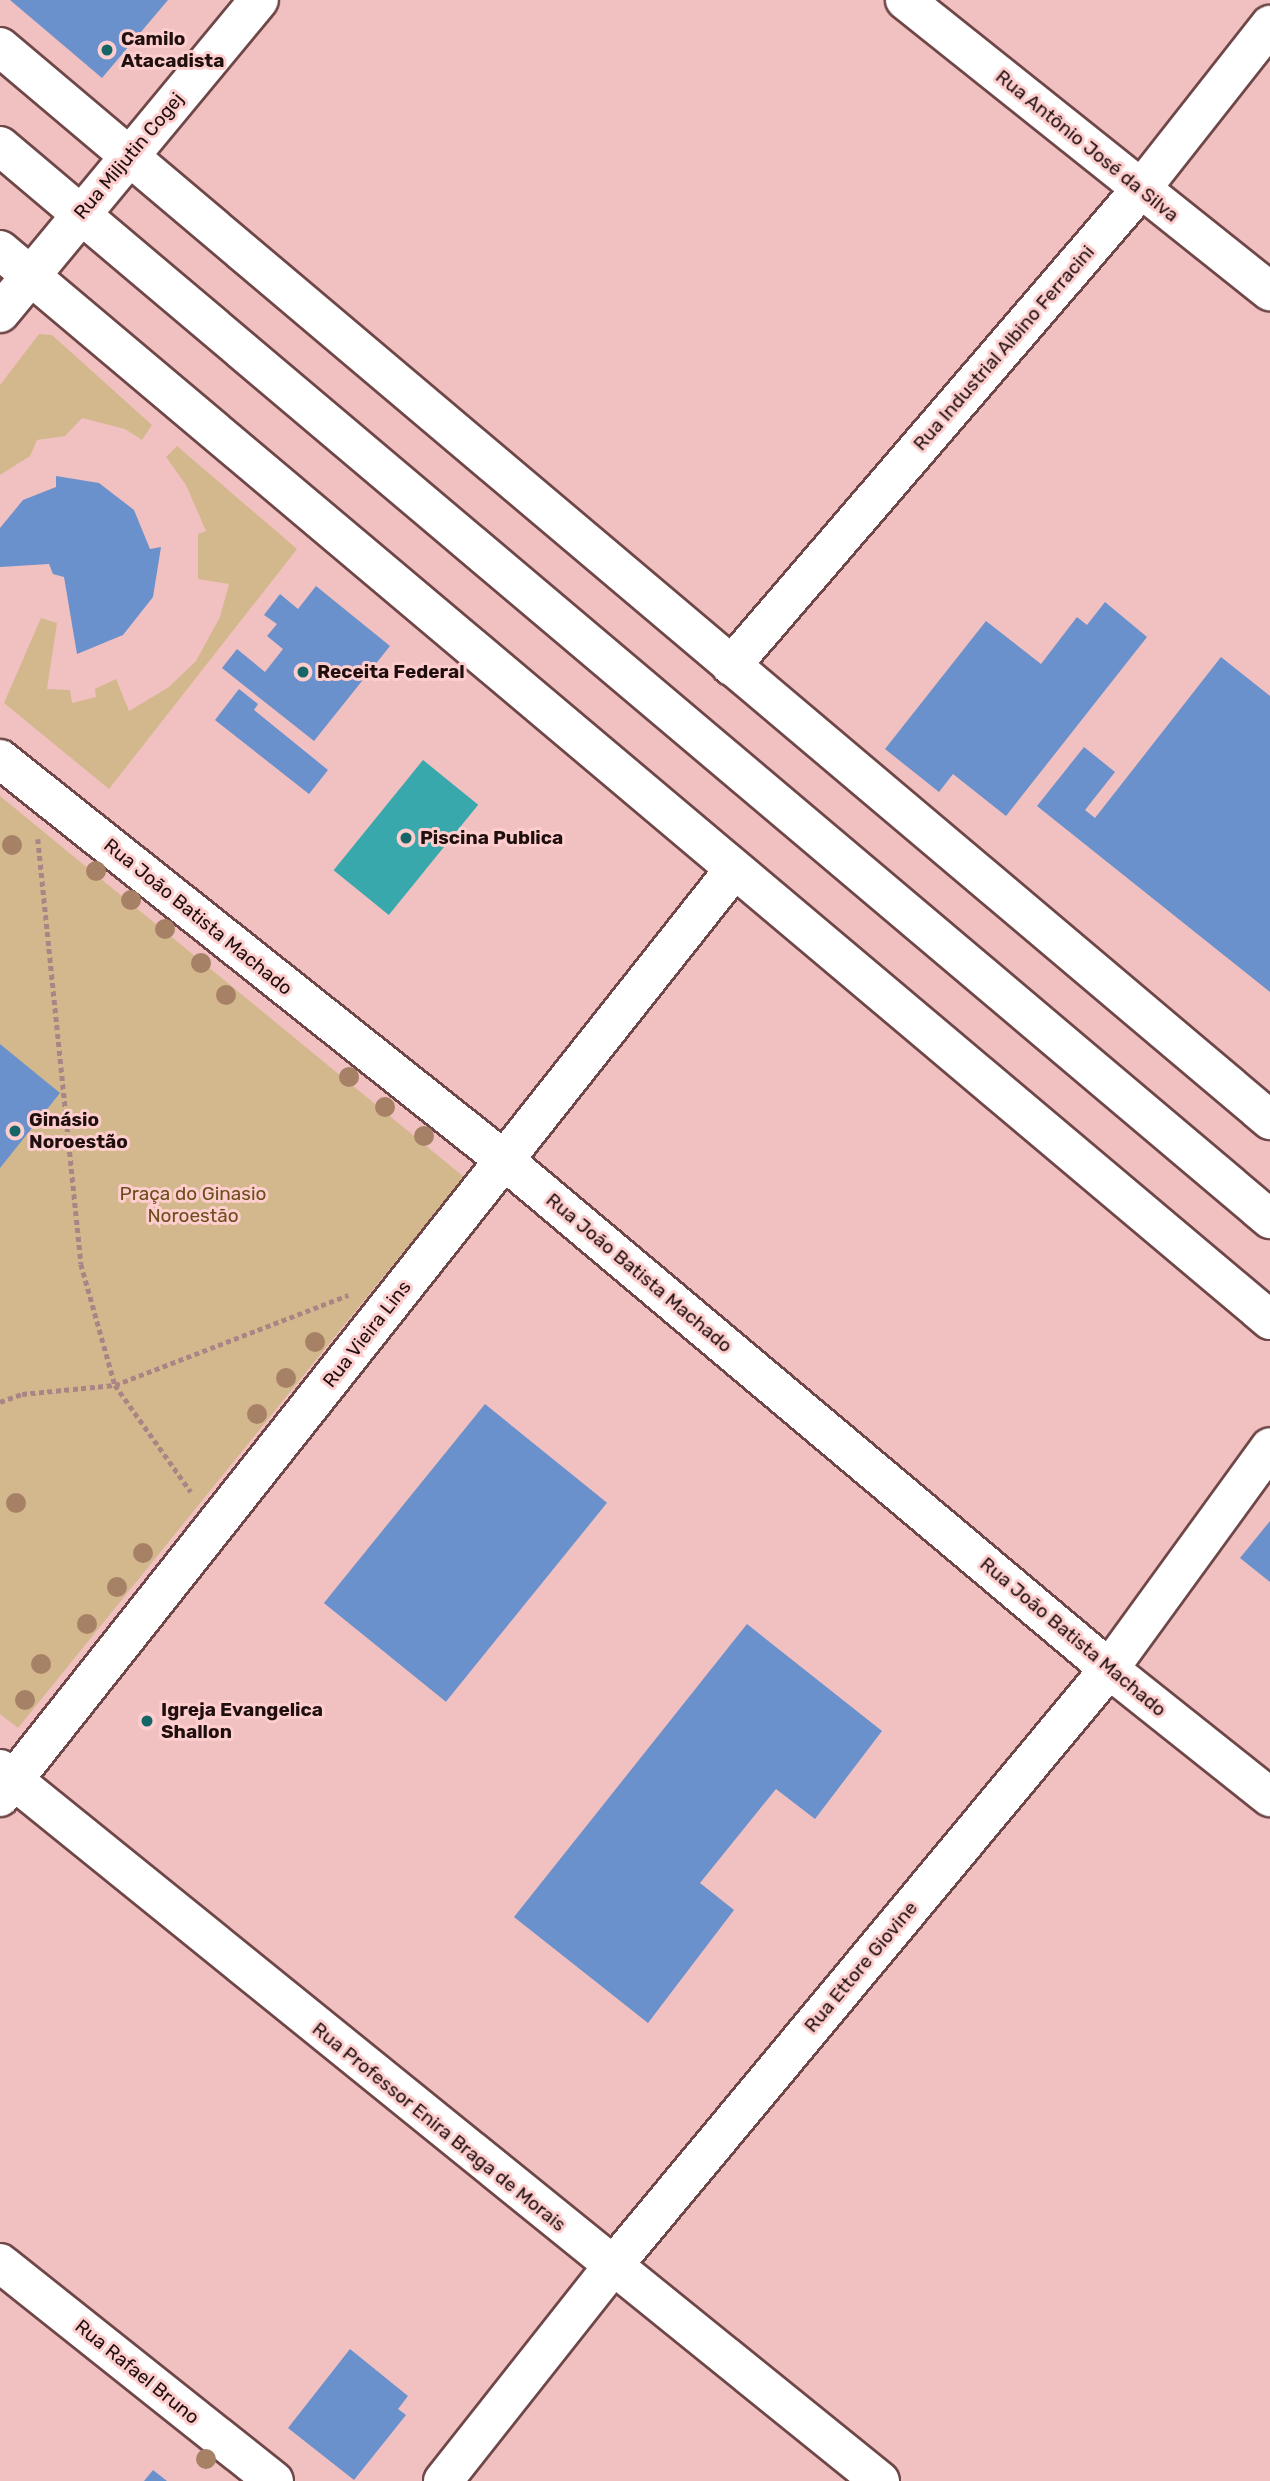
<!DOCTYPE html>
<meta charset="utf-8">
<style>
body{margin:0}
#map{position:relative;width:1270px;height:2481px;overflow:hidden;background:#f1c0c0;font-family:Rubik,sans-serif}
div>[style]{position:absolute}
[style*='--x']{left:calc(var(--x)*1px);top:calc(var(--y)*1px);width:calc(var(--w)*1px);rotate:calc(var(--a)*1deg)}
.green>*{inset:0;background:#d3b88e}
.water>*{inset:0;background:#39a8ac;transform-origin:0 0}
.building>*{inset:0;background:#6a91cc;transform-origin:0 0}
.path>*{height:4.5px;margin-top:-2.25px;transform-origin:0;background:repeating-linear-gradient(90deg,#ab8585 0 5px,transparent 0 8.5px)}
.roads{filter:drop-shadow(2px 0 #6f4748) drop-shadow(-2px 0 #6f4748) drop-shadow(0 2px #6f4748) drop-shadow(0 -2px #6f4748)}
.minor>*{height:38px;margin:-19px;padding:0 19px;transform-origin:19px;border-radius:19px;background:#fff}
.tertiary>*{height:38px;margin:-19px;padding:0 19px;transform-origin:19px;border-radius:19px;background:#fff}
.primary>*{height:38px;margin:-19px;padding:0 19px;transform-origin:19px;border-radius:19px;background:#fff}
.trees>*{width:20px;height:20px;margin:-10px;border-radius:50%;background:#a78165}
.dots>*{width:19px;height:19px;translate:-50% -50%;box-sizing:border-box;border:4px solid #fecdcd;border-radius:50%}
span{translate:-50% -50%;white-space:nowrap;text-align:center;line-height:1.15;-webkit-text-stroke:6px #fecdcd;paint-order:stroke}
.poi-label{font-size:19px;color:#1f0f0f;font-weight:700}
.left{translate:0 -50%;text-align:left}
.street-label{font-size:19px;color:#1f0f0f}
.park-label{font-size:19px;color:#6b4e1b}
</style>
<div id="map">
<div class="green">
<i style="clip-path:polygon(39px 334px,52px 335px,152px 425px,142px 440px,125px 429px,82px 418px,65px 436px,37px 440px,30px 456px,0 475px,0 385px)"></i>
<i style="clip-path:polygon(177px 446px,297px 549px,109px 789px,4px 703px,41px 618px,57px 623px,47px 689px,70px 690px,72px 703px,96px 697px,95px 689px,116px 679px,129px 711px,169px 687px,196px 661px,220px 617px,229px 584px,198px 579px,198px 534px,206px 531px,186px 485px,166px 457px)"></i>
<i style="clip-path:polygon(0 796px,464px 1177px,18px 1728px,0 1714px)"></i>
</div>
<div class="water">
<i style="left:423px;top:760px;width:71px;height:142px;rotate:39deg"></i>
</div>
<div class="building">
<i style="clip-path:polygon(10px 0,168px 0,102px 78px)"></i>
<i style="clip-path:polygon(56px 476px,99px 483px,134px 510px,150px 549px,161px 547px,153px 597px,123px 635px,77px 654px,64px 577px,53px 574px,49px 564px,0 567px,0 528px,23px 500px,56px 487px)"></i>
<i style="clip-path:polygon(316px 586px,390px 646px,314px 741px,222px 668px,237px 649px,265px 672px,283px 649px,267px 636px,277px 624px,264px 615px,280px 594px,298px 609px)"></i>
<i style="clip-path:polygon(1105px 602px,1147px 637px,1006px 816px,953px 774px,939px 792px,885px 749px,986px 621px,1041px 664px,1077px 617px,1087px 625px)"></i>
<i style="clip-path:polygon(1221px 657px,1270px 696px,1270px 992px,1037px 806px,1084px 747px,1115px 772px,1085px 810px,1095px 818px)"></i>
<i style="clip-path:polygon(239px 689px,258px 704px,254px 710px,328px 770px,309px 794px,215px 720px)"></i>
<i style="clip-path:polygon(0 1044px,60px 1093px,0 1168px)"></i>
<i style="left:485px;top:1404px;width:157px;height:256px;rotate:39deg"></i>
<i style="clip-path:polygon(1270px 1521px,1270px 1582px,1240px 1558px)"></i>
<i style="clip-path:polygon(747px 1624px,882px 1731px,815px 1819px,776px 1789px,700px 1883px,734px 1910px,648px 2023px,514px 1917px)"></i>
<i style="clip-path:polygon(350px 2349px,408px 2396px,398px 2409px,406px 2415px,354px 2480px,288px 2428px)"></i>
<i style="clip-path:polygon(153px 2470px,167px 2481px,144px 2481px)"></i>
</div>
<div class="path">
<i style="--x:38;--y:839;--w:427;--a:84.2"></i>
<i style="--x:81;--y:1264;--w:126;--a:74.3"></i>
<i style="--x:115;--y:1385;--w:131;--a:54.6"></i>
<i style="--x:0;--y:1402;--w:23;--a:-20"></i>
<i style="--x:22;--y:1394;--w:93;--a:-5.5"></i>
<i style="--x:115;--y:1385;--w:250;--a:-21.1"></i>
</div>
<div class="roads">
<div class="minor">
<i style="--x:905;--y:0;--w:467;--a:38.6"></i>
<i style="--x:0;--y:313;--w:406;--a:-50.4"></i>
<i style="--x:731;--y:666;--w:629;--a:-49.32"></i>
<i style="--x:1141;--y:189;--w:209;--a:-51.8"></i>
<i style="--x:0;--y:759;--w:644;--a:38.51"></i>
<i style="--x:504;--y:1160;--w:791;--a:40.07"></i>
<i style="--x:1109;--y:1669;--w:206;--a:38.5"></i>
<i style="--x:0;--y:1769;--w:1132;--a:38.98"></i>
<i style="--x:0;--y:1797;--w:1181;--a:-51.64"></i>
<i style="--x:0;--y:2263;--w:350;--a:38.5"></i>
<i style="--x:443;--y:2481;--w:273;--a:-51.7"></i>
<i style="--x:612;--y:2267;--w:778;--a:-50.27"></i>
<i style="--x:1109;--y:1669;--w:274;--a:-54"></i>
</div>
<div class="tertiary">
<i style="--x:0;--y:47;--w:1663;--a:40.19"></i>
<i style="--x:0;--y:250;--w:1661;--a:40.11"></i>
</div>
<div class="primary">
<i style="--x:0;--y:146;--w:1663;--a:40.19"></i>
</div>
</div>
<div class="trees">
<i style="left:12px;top:845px"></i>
<i style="left:96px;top:871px"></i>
<i style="left:131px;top:900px"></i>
<i style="left:165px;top:929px"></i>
<i style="left:201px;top:963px"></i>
<i style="left:226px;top:995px"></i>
<i style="left:349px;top:1077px"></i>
<i style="left:385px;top:1107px"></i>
<i style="left:424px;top:1136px"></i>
<i style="left:315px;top:1342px"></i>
<i style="left:286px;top:1378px"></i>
<i style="left:257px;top:1414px"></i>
<i style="left:16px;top:1503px"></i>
<i style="left:143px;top:1553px"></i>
<i style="left:117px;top:1587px"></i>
<i style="left:87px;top:1624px"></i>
<i style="left:41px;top:1664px"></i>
<i style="left:25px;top:1700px"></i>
<i style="left:206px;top:2459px"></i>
</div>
<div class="dots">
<i style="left:107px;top:50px;background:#166567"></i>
<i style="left:303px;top:672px;background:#166567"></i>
<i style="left:406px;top:838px;background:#166567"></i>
<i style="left:15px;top:1131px;background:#166567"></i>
<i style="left:147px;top:1721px;background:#166567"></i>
</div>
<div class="poi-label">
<span class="left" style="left:121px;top:50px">Camilo<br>Atacadista</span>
<span class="left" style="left:317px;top:672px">Receita Federal</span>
<span class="left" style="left:420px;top:838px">Piscina Publica</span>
<span class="left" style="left:29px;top:1131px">Ginásio<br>Noroestão</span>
<span class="left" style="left:161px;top:1721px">Igreja Evangelica<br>Shallon</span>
</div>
<div class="street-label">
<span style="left:1087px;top:146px;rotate:39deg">Rua Antônio José da Silva</span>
<span style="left:129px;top:156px;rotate:-50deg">Rua Miljutin Cogej</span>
<span style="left:1004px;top:348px;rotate:-49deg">Rua Industrial Albino Ferracini</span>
<span style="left:198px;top:917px;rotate:39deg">Rua João Batista Machado</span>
<span style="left:639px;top:1273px;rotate:40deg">Rua João Batista Machado</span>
<span style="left:367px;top:1334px;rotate:-52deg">Rua Vieira Lins</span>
<span style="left:1073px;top:1637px;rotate:40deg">Rua João Batista Machado</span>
<span style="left:861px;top:1967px;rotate:-50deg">Rua Ettore Giovine</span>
<span style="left:439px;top:2127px;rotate:39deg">Rua Professor Enira Braga de Morais</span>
<span style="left:137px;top:2372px;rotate:39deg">Rua Rafael Bruno</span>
</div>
<div class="park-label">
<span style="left:193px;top:1205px">Praça do Ginasio<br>Noroestão</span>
</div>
</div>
